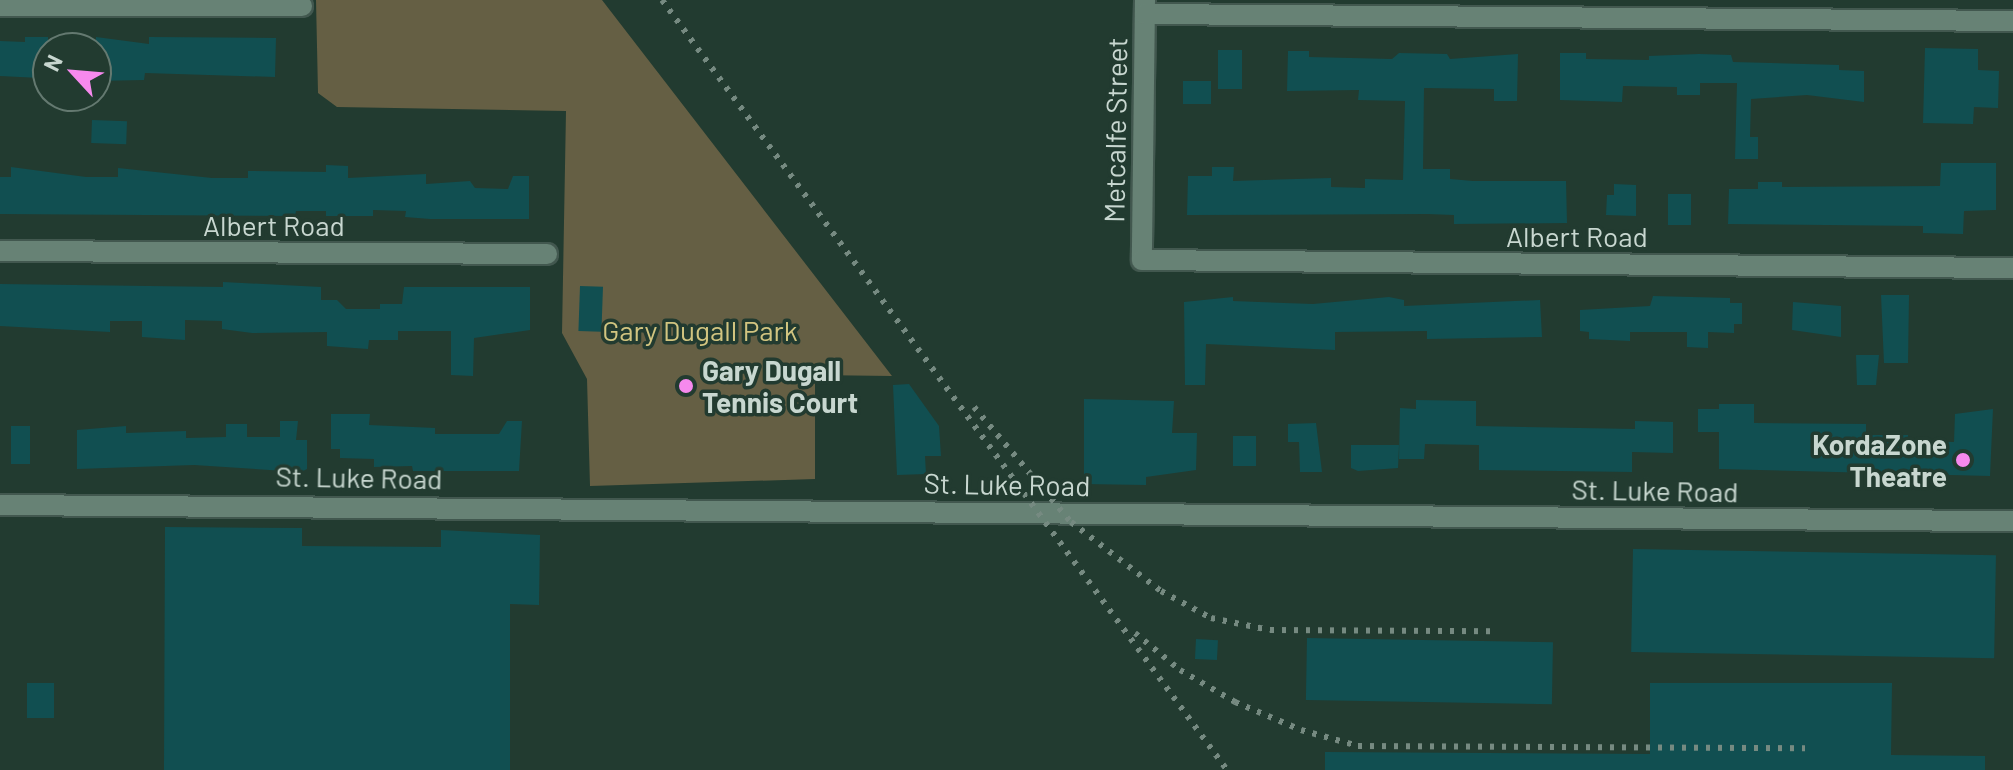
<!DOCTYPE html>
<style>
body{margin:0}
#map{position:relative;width:2013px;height:770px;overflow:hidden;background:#223b30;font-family:Barlow,sans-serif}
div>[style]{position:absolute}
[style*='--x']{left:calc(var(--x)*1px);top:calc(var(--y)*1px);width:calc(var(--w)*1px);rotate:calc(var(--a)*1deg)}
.green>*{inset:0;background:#655f44}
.building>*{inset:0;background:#114f51;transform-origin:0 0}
.roads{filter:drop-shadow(2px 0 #42584f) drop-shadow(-2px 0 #42584f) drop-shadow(0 2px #42584f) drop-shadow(0 -2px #42584f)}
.minor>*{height:20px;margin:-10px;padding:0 10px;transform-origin:10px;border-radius:10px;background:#678275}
.rail>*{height:6px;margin-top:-3px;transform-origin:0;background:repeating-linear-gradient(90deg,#768a81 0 4px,transparent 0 12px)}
.dots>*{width:22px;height:22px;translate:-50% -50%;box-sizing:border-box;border:4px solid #223b30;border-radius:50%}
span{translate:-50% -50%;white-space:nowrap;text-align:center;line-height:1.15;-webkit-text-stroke:7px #223b30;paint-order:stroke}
.street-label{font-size:28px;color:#c8d7d0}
.park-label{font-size:28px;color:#d2c580}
.poi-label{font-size:28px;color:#c8d7d0;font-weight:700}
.left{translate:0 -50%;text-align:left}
.right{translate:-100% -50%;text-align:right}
.north{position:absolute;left:32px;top:32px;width:80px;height:80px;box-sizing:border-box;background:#223b30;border:2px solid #647970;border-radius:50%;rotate:296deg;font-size:22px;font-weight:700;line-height:32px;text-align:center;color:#c8d7d0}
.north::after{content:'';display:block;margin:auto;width:28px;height:36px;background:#f689ed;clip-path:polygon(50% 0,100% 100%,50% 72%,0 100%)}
</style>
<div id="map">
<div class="green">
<i style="clip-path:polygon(316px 0,602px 0,892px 376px,815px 375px,815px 479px,590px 486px,587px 379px,562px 333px,566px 111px,337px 107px,318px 93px)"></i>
</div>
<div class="building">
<i style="clip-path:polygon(25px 37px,48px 37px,48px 72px,40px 72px,40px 78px,0 76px,0 41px,25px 42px)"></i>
<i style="clip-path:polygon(96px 37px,149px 44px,149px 37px,276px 38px,275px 77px,145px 73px,144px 80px,96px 81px)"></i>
<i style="clip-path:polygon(1925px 48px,1978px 49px,1978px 70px,1999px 71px,1998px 108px,1974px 107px,1973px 124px,1923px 123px)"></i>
<i style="left:1218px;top:50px;width:24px;height:39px"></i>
<i style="clip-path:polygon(1288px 51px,1309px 51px,1309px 57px,1392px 59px,1399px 53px,1447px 54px,1450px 59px,1518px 54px,1517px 101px,1494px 101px,1494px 89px,1424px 88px,1423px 169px,1450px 169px,1450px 179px,1473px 181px,1566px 181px,1567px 223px,1454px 224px,1454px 215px,1427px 214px,1187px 215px,1188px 176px,1212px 176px,1212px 167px,1234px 167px,1233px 181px,1331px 178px,1331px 187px,1365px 188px,1365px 179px,1403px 180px,1405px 101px,1358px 100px,1359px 90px,1287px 91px)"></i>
<i style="clip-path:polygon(1560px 53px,1586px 53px,1586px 59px,1649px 60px,1649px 56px,1699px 54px,1731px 55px,1733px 62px,1839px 65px,1839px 70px,1864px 71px,1864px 102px,1807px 95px,1751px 99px,1750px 137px,1758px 137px,1758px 159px,1735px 159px,1737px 83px,1700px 83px,1700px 95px,1677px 95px,1677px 87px,1623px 86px,1622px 102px,1560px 100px)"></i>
<i style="left:1183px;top:81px;width:28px;height:23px"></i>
<i style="left:92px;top:120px;width:35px;height:23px;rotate:2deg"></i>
<i style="clip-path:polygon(1941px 163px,1996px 163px,1996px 210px,1964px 211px,1963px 234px,1923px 233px,1923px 226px,1728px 224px,1729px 189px,1758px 189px,1758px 182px,1782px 182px,1782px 187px,1940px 186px)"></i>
<i style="clip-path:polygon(326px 165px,348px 166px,348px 178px,426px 174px,426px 184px,470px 181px,475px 188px,508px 189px,513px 176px,529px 176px,529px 219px,430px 219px,405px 217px,406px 211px,373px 210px,373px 216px,326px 216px,326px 211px,296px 211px,295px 216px,0 214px,0 177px,11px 177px,11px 167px,86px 177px,118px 177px,118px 168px,212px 178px,248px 178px,248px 171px,326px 172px)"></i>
<i style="clip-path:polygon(1614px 184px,1636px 185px,1636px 216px,1606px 215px,1607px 195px,1614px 195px)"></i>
<i style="left:1668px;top:194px;width:23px;height:31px"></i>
<i style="clip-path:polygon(223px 282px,321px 287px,321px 300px,337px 300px,346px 309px,380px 309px,380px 304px,402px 304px,404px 287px,530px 287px,530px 330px,474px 338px,473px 376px,451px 375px,451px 331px,398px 331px,398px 340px,369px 340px,368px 349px,327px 346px,327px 332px,252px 333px,222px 329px,222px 321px,185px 320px,185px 340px,142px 337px,142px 321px,110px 321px,110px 332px,0 326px,0 284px,223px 287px)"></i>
<i style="left:580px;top:286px;width:23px;height:45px;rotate:2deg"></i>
<i style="clip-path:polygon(1881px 295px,1909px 295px,1908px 363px,1884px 363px)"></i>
<i style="clip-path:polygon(1653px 296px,1730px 298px,1730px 303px,1742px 303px,1742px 324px,1734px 324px,1734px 333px,1708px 332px,1708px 348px,1687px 347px,1687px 332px,1630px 332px,1630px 341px,1589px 339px,1589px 332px,1580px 331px,1580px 310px,1650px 306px)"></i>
<i style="clip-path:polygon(1233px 297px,1233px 301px,1313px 304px,1389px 297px,1404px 300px,1404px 306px,1540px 300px,1542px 337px,1427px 339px,1427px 331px,1335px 332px,1335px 350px,1206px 344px,1205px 385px,1185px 385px,1184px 302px)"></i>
<i style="clip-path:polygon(1793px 302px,1841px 306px,1841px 337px,1792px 330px)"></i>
<i style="clip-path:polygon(1856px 355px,1879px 355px,1876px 385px,1857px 385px)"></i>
<i style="clip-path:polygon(909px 384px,939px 426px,941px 456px,925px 456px,926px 474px,897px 475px,893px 385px)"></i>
<i style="clip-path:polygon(1084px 399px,1174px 401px,1172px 433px,1197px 433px,1196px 470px,1146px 477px,1146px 485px,1084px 484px)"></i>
<i style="clip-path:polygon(1416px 400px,1476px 401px,1476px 426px,1635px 429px,1635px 421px,1673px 422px,1673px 453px,1632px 452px,1632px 472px,1479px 470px,1479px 445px,1425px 444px,1424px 459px,1399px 459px,1400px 408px,1416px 409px)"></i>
<i style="clip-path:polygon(1719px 404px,1754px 404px,1754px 423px,1866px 424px,1866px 435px,1908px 435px,1908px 441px,1954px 442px,1955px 414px,1993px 409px,1990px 476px,1719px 469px,1719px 432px,1698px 432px,1698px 409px,1719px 409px)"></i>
<i style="clip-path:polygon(331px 414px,370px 414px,369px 425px,435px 428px,435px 434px,499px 434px,507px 421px,522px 421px,519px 471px,413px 471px,412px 466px,374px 467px,374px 459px,340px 458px,340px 449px,331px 449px)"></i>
<i style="clip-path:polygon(280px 421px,298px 421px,296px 440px,307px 440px,307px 469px,301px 472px,194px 465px,77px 469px,77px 430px,126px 426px,126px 433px,186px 431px,186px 438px,226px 437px,226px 424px,247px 424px,247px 437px,280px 437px)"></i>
<i style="clip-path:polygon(1316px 423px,1322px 472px,1300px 472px,1299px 442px,1288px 442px,1288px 424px)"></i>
<i style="left:11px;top:426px;width:19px;height:38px"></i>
<i style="left:1233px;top:436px;width:23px;height:30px"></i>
<i style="clip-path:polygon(1351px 445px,1399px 445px,1398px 468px,1358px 471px,1351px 468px)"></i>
<i style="clip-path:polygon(165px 527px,302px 528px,302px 546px,441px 547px,441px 530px,540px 535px,539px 605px,510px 604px,510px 770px,164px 770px)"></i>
<i style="left:1633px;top:549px;width:363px;height:103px;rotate:1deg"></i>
<i style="left:1307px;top:638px;width:246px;height:62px;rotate:1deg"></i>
<i style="left:1196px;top:639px;width:22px;height:20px;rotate:3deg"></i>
<i style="left:27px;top:683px;width:27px;height:35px"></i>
<i style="clip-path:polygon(1650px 683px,1892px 683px,1891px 755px,1985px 756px,1985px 770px,1325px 770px,1325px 752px,1650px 754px)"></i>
</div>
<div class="roads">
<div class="minor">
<i style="--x:1145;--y:0;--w:260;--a:90.7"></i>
<i style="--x:1142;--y:260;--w:871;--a:0.53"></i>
<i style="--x:0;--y:6;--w:302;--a:0"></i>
<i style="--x:1145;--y:14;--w:868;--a:0.46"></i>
<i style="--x:0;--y:251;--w:547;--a:0.31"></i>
<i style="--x:0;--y:505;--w:2013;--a:0.46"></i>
</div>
</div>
<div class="rail">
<i style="--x:662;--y:0;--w:955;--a:53.73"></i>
<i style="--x:974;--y:407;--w:150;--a:49.9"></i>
<i style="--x:1071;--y:522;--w:113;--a:37.5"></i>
<i style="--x:1161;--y:591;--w:57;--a:28.4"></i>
<i style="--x:1211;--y:618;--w:60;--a:11.5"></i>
<i style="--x:1270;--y:630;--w:224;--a:0.3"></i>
<i style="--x:1135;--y:633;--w:58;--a:39.4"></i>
<i style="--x:1180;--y:670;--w:64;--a:30.2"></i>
<i style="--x:1235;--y:702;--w:72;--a:23"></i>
<i style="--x:1301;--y:730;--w:59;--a:15.7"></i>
<i style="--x:1358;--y:746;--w:447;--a:0.3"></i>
</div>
<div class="dots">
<i style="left:686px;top:386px;background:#f689ed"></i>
<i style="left:1963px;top:460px;background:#f689ed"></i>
</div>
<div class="street-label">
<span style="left:1115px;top:130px;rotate:-89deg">Metcalfe Street</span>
<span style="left:274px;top:225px">Albert Road</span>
<span style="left:1577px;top:236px">Albert Road</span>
<span style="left:359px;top:477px;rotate:1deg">St. Luke Road</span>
<span style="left:1007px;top:484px;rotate:1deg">St. Luke Road</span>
<span style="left:1655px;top:490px;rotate:1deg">St. Luke Road</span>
</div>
<div class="park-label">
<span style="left:700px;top:330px">Gary Dugall Park</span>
</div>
<div class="poi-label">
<span class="left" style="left:702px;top:386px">Gary Dugall<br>Tennis Court</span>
<span class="right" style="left:1947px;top:460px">KordaZone<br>Theatre</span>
</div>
<div class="north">N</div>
</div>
